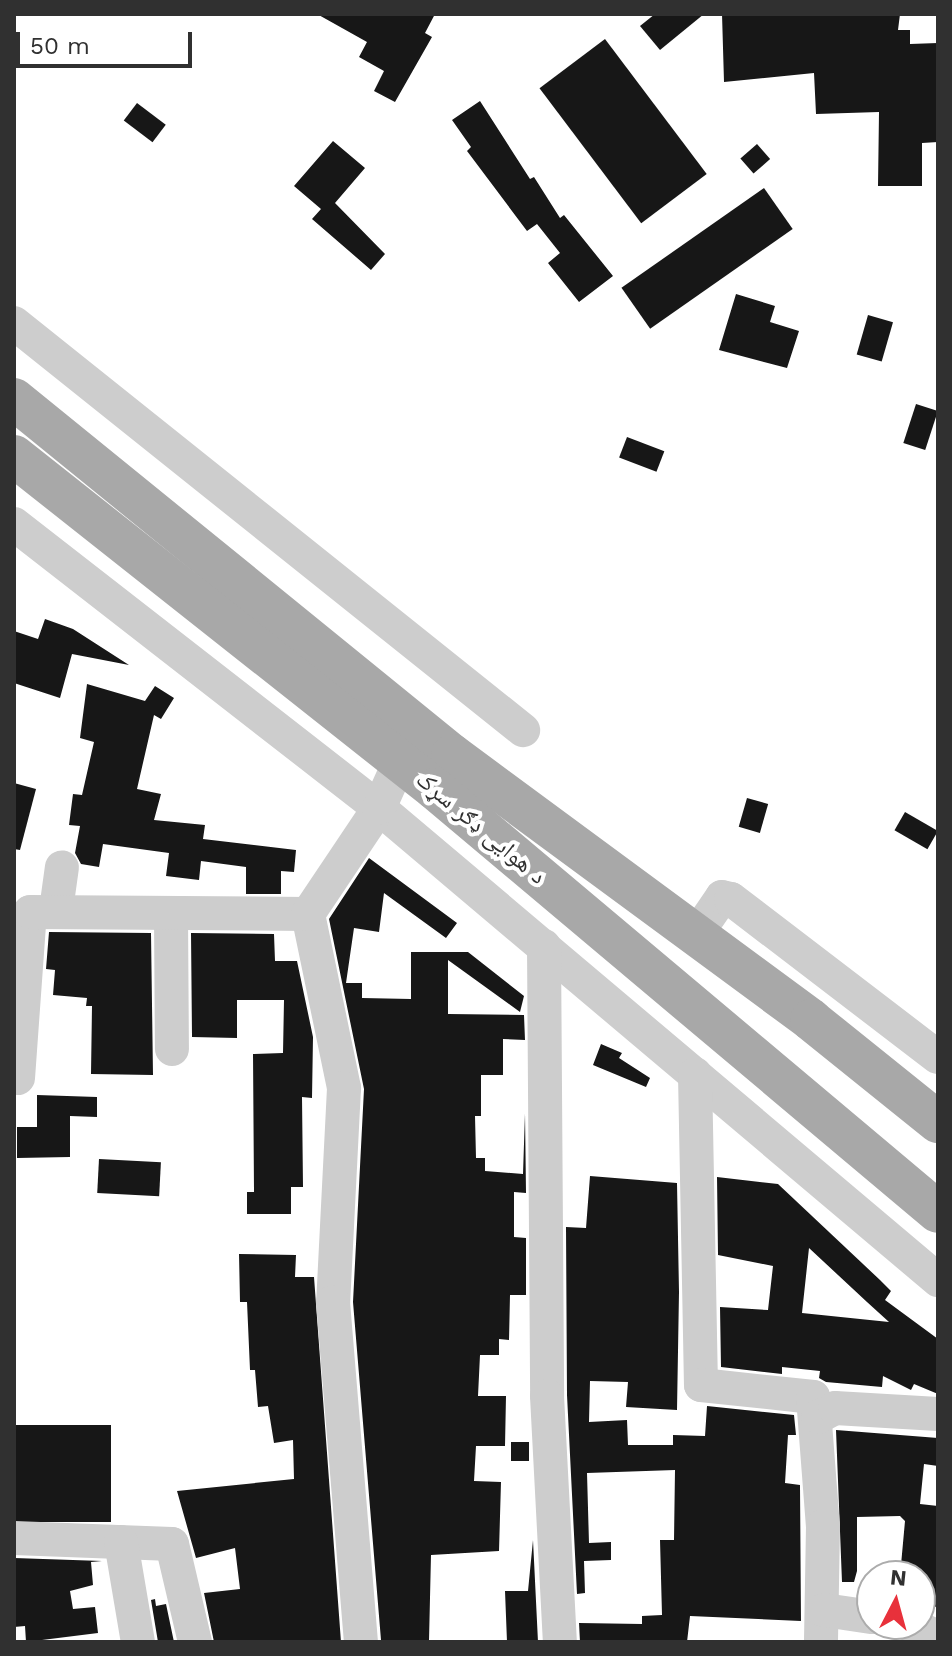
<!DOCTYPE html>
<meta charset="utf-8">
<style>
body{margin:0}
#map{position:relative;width:952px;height:1656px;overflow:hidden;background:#fff;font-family:"Work Sans","Noto Naskh Arabic",sans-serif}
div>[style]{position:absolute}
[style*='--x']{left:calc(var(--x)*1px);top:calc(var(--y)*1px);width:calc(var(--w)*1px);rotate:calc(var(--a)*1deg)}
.building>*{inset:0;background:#171717;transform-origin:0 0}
.minor>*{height:34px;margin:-17px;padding:0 17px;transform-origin:17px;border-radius:17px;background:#cdcdcd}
.major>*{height:42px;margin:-21px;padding:0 21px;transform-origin:21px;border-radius:21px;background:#a8a8a8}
span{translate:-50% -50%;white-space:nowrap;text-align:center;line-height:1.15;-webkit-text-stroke:8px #fff;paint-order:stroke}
.street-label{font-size:24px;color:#303030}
.frame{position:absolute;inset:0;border:16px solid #303030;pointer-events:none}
.north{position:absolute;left:856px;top:1560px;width:80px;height:80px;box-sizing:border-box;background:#fff;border:2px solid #acacac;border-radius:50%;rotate:6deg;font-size:22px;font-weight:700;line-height:32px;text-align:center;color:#303030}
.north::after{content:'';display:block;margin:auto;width:28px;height:36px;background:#e8313b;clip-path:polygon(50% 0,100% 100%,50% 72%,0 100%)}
.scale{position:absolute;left:16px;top:32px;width:176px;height:36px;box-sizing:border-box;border:4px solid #303030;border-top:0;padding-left:10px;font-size:24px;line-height:28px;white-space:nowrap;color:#303030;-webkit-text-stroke:6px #fff;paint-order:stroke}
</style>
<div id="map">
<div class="building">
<i style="clip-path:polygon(317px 14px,435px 14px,425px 33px,432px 37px,395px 102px,374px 91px,384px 71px,359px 57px,367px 42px)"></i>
<i style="clip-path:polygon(655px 14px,704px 14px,660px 50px,640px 26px)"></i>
<i style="clip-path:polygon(722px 14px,900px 14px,898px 30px,910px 30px,910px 44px,938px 43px,938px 142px,922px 143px,922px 186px,878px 186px,879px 112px,816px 114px,814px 73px,724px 82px)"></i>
<i style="left:605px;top:39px;width:169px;height:82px;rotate:53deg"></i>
<i style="clip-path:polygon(480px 101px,530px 179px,534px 177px,560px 218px,564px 215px,613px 276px,579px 302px,548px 263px,560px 253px,537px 224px,527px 231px,467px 151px,471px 147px,452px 120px)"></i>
<i style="left:137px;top:103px;width:36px;height:22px;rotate:37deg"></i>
<i style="clip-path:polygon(333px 141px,365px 168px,335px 203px,385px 254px,371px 270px,312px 219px,321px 209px,294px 186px)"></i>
<i style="left:757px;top:144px;width:20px;height:22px;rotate:49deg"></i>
<i style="left:764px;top:188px;width:50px;height:174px;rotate:55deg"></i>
<i style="clip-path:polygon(736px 294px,775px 306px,770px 322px,799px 331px,787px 368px,719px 350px)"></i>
<i style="left:868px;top:315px;width:26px;height:41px;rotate:16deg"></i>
<i style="left:916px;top:404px;width:23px;height:41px;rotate:18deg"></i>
<i style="left:627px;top:437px;width:40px;height:22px;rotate:21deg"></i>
<i style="clip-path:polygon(45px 619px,73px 629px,129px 665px,72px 654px,60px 698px,14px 683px,14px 631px,38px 639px)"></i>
<i style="clip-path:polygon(87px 684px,145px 701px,155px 686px,174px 698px,161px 719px,154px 715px,137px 789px,161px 794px,154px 820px,205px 825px,203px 839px,296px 850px,294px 872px,281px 871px,281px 894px,246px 894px,246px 867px,201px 861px,199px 880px,166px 876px,169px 853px,103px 844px,99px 867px,81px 864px,75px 853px,80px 826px,69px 825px,73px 794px,82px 795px,94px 742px,80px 738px)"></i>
<i style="clip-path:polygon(14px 783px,36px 789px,20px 850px,14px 849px)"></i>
<i style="left:747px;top:798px;width:22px;height:30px;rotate:16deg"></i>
<i style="left:905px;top:812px;width:38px;height:21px;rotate:30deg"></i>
<i style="clip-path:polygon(369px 858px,457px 923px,446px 938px,384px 893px,379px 932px,354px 928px,346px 983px,362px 983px,362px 998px,411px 999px,411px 952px,468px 952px,524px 996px,520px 1012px,448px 960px,448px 1014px,524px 1015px,525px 1040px,503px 1039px,503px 1075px,481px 1075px,481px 1116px,475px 1116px,476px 1158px,485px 1158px,485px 1171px,523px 1174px,525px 1113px,526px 1193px,514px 1192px,514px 1237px,526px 1238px,526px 1295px,510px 1295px,509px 1340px,499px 1339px,499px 1355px,480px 1355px,478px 1396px,506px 1396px,505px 1446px,476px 1446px,474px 1481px,501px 1482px,499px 1551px,431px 1555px,429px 1641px,381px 1640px,353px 1302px,364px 1089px,329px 919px)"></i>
<i style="clip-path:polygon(49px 932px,151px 933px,153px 1075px,91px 1074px,92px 1006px,86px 1006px,87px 998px,53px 995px,55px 970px,46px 969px)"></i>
<i style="clip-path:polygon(191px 933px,274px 934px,275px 961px,297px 961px,313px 1037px,312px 1098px,302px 1097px,303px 1187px,291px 1187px,291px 1214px,247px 1214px,247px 1192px,254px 1192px,253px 1054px,283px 1053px,284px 1000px,237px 1000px,237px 1038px,192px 1037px)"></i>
<i style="clip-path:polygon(601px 1044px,622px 1053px,619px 1058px,650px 1078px,646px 1087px,593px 1065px)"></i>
<i style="clip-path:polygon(37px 1095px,97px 1097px,97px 1117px,70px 1116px,70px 1157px,17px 1158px,17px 1127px,37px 1127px)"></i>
<i style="left:99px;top:1159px;width:62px;height:34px;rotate:3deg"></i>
<i style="clip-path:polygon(590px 1176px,677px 1183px,679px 1292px,677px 1410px,626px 1407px,628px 1382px,590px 1381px,589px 1422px,627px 1420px,628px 1445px,673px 1445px,673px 1435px,705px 1436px,707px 1406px,794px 1415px,796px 1435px,788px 1435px,785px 1483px,800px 1485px,801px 1621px,690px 1616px,687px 1642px,580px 1642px,579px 1623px,642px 1624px,642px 1616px,662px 1615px,660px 1540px,674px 1540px,675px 1470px,587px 1473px,589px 1543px,611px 1542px,611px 1560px,584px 1561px,585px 1593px,577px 1594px,567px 1395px,566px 1227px,586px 1228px)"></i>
<i style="clip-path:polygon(evenodd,717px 1177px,778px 1184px,880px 1280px,891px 1291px,885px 1300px,938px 1339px,938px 1394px,914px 1384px,911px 1390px,883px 1376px,882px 1387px,826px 1382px,819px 1378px,820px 1371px,782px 1367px,782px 1374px,721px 1367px,720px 1307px,768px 1310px,773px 1266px,718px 1255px,717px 1177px,809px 1248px,867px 1302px,889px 1322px,802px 1313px,809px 1248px)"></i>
<i style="clip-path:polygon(239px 1254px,296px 1255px,295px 1277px,314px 1277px,341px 1642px,214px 1642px,204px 1593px,240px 1589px,235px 1548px,196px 1558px,177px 1491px,294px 1479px,293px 1440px,274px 1443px,268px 1406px,258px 1407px,255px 1370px,250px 1370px,247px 1302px,240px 1302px)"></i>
<i style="left:111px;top:1425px;width:97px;height:97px;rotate:90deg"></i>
<i style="clip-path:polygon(836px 1430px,938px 1438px,938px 1466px,924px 1464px,920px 1504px,938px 1506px,938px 1607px,920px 1605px,920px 1576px,900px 1576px,905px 1521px,900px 1516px,857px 1517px,857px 1571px,854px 1582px,842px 1582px)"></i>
<i style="left:511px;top:1442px;width:18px;height:19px"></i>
<i style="clip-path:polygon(533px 1540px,538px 1642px,507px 1642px,505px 1591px,528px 1591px)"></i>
<i style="clip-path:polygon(14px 1558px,102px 1561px,91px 1562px,93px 1585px,70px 1591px,73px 1609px,95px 1607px,98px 1633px,26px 1642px,25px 1626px,14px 1627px)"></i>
<i style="clip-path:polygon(155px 1599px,156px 1606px,166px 1604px,174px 1642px,158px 1642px,151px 1600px)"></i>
</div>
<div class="minor">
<i style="--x:14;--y:323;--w:652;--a:38.65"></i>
<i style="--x:14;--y:524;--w:462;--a:37.9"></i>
<i style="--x:379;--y:808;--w:732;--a:40.18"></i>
<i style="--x:56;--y:910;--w:43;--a:-82.1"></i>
<i style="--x:308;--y:914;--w:178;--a:78.3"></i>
<i style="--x:344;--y:1088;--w:214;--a:92.9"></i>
<i style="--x:333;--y:1302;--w:341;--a:85.3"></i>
<i style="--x:171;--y:915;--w:134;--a:89.6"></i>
<i style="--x:696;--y:935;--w:46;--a:-55.6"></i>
<i style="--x:722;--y:897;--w:9;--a:13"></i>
<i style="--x:731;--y:899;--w:260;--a:37.4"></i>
<i style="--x:544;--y:946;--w:450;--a:89.6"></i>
<i style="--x:547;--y:1396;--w:246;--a:87"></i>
<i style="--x:695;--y:1074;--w:311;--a:88.9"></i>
<i style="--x:701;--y:1385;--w:113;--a:6.1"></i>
<i style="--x:813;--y:1397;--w:129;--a:85.6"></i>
<i style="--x:823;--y:1526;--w:116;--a:91"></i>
<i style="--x:18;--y:1078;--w:166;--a:-85.9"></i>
<i style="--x:30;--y:912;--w:278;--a:0.4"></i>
<i style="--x:308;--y:914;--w:128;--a:-56.2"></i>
<i style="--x:379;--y:808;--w:51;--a:-65.9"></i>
<i style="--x:818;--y:1417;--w:19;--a:-28"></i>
<i style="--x:835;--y:1408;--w:103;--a:3.3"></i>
<i style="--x:14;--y:1538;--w:158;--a:2.2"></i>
<i style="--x:172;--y:1544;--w:101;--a:76.8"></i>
<i style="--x:121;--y:1542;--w:101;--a:80.4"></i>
<i style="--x:824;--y:1610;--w:49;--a:8.3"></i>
<i style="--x:908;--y:1624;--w:33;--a:23"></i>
</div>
<div class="major">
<i style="--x:14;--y:399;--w:564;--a:39.1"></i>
<i style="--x:452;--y:755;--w:446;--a:36.4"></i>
<i style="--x:811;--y:1020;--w:163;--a:38.8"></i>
<i style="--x:14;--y:456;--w:537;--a:38.34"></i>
<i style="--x:435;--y:789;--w:657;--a:40.06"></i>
</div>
<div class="street-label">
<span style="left:481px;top:828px;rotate:40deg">د هوایی ډګر سړک</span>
</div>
<div class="frame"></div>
<div class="north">N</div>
<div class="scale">50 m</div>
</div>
